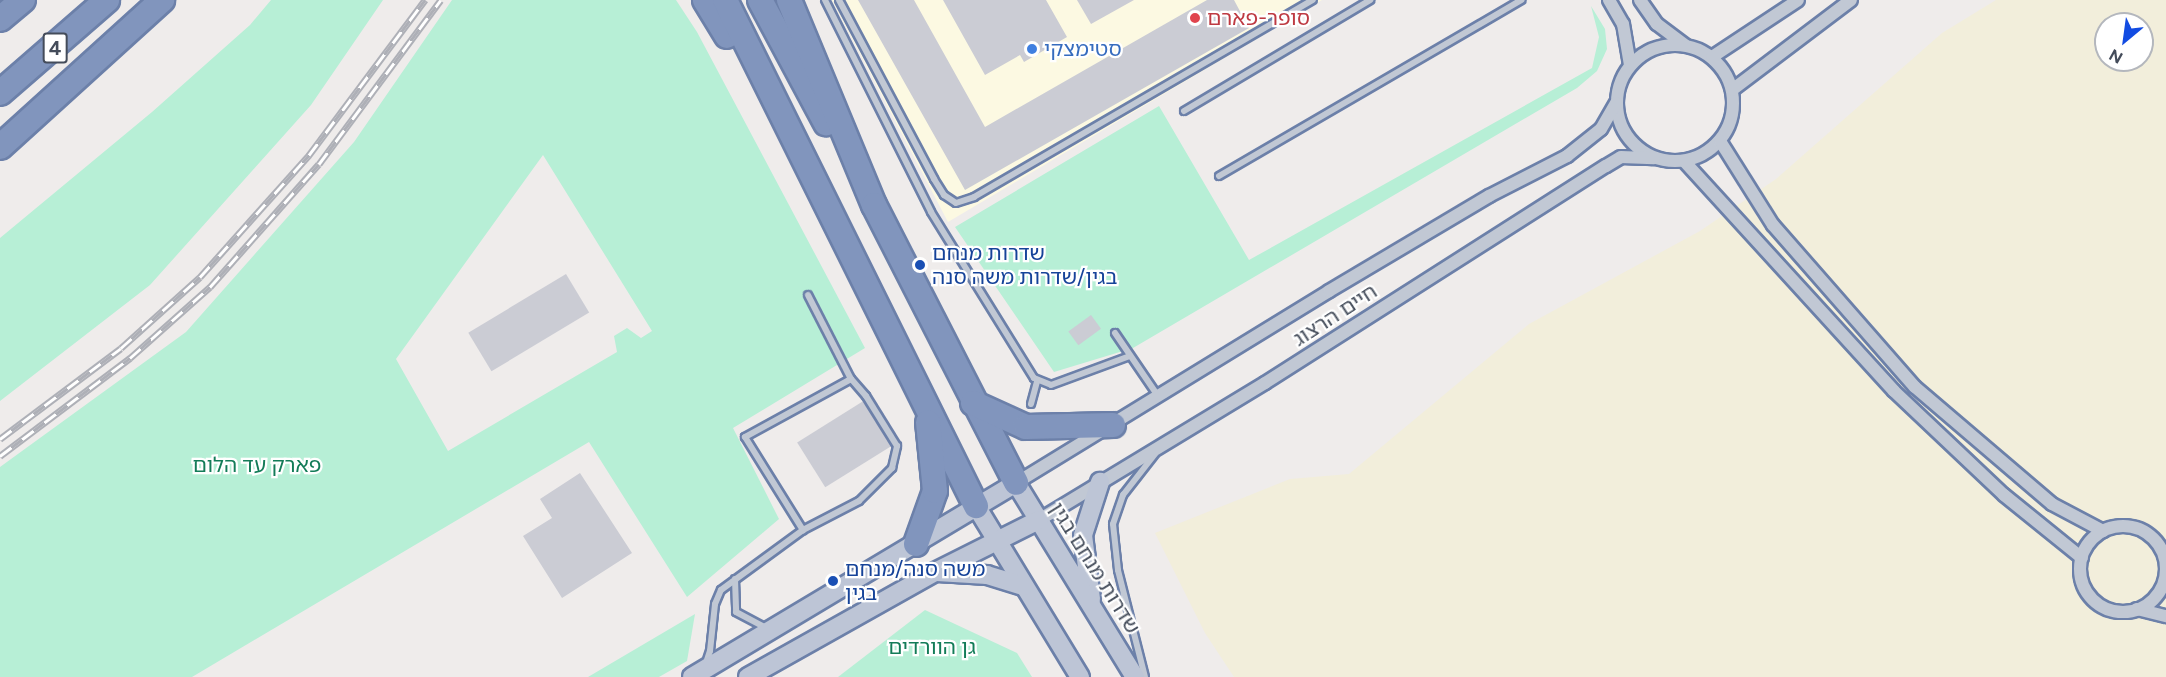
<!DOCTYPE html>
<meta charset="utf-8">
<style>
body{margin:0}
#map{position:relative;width:2166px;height:677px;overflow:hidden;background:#efeceb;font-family:Figtree,"Noto Sans Hebrew",sans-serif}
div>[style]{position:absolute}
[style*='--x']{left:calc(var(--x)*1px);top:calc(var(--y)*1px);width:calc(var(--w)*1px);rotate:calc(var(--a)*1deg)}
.commercial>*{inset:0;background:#fcf9e2}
.green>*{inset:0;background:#b7efd6}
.sand>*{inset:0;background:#f2eedb}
.building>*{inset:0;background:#cbccd4;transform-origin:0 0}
.roads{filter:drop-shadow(2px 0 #6c80a9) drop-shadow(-2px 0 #6c80a9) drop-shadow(0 2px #6c80a9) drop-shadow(0 -2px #6c80a9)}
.lane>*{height:6px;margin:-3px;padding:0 3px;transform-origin:3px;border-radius:3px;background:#c1c8d4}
.street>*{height:12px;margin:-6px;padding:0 6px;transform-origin:6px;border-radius:6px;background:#c1c8d4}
.street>.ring{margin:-6px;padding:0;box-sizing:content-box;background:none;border:12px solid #c1c8d4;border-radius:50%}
.secondary>*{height:18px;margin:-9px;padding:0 9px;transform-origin:9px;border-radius:9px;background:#bdc5d6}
.highway>*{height:24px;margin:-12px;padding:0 12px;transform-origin:12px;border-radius:12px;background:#8195bd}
.rail>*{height:7px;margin-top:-3.5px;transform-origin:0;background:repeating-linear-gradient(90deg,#fff 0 14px,#aeb0b7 0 28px);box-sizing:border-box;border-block:2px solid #aeb0b7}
.dots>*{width:16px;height:16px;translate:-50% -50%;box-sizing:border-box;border:3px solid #fff;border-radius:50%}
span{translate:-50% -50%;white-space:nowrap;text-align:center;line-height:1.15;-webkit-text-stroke:4.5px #fff;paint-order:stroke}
.shield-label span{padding:2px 4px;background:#fff;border:2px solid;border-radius:4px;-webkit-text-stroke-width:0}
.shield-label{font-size:20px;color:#444c5a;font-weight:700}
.health-label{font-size:21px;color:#be3a42}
.left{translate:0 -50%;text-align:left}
.shop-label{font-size:21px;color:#366cbe}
.transit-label{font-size:21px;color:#164399}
.street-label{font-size:21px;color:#444c5a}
.park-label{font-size:21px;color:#137c58}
.north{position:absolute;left:2094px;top:12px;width:60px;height:60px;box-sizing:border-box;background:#fff;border:2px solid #b4b7bd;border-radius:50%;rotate:209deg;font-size:16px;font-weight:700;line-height:24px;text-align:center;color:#444c5a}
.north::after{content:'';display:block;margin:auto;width:21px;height:27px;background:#124ce2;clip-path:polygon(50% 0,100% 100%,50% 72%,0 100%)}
</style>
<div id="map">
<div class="commercial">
<i style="clip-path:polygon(832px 0,1322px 0,948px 222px)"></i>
</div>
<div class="green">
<i style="clip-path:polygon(271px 0,383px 0,311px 105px,150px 285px,0 401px,0 238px,152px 112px,250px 25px)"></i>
<i style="clip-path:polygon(evenodd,452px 0,676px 0,697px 32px,865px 348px,733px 428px,779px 519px,687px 597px,589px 442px,192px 677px,0 677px,0 467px,186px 332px,354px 142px,452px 0,543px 155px,652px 331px,641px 338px,627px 328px,614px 336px,617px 352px,448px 451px,396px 359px,543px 155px)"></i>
<i style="clip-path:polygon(1591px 6px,1605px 29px,1607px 49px,1597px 71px,1577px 88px,1133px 348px,1054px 372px,955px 227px,1159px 106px,1249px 260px,1592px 68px,1599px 37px)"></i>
<i style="clip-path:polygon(925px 610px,1017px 653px,1032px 677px,838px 677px)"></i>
<i style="clip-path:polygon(695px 614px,687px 661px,659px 677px,588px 677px)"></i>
</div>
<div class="sand">
<i style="clip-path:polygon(evenodd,1996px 0,2166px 0,2166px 677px,1234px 677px,1205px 633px,1155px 533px,1290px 479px,1349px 474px,1529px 324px,1700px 231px,1776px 179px,1942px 33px,1996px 0,2106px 24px,2142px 24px,2142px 60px,2106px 60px,2106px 24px)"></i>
</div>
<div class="building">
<i style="clip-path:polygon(858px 0,914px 0,985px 127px,1207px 0,1234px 0,1249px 28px,965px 190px)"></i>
<i style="clip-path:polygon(943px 0,1046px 0,1067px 37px,1024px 62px,1020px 55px,985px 75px)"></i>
<i style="clip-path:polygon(1077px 0,1134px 0,1091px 24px)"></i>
<i style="left:566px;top:274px;width:45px;height:114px;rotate:59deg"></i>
<i style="left:1091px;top:315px;width:17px;height:28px;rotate:54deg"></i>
<i style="left:865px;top:400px;width:53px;height:80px;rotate:58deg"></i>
<i style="clip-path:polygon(580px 473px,632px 553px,562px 598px,523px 536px,552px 518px,540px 499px)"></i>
</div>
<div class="roads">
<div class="lane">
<i style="--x:825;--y:0;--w:237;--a:63.4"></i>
<i style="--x:931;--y:212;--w:195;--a:58.2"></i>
<i style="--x:1034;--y:378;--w:18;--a:22"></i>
<i style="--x:1051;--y:385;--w:84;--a:-20.2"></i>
<i style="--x:839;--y:0;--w:203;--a:62"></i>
<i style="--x:934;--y:179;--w:19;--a:58"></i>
<i style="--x:944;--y:195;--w:14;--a:34"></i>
<i style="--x:956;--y:203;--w:19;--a:-18"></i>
<i style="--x:974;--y:197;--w:392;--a:-30.2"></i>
<i style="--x:1184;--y:111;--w:217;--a:-30.8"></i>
<i style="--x:1219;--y:176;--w:350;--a:-30.2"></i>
<i style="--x:808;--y:295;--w:94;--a:62.9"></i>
<i style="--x:1115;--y:333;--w:76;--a:55.7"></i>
<i style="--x:1031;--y:404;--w:24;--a:-75"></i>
<i style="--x:735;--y:579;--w:33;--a:88"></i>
<i style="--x:736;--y:612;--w:34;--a:28"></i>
<i style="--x:706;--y:663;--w:13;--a:-72"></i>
<i style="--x:710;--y:651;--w:47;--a:-83.9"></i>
<i style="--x:715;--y:604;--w:15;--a:-67"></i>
<i style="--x:721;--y:590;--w:102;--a:-36.2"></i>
<i style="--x:803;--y:530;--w:63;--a:-27.4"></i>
<i style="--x:859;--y:501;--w:47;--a:-45"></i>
<i style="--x:892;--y:468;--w:23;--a:-77"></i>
<i style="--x:897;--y:446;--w:59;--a:-121.8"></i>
<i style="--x:866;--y:396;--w:23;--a:-131"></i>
<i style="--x:851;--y:379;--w:121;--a:151.3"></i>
<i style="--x:745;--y:437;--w:110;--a:58.1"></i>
<i style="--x:1145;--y:677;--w:110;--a:-104.2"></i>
<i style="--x:1118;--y:570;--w:46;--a:-96.2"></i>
<i style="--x:1113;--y:524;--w:31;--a:-71"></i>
<i style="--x:1123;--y:495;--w:52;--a:-52"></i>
</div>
<div class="street">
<i style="--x:1609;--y:0;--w:28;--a:60"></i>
<i style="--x:1623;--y:24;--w:42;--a:80.3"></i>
<i style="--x:1640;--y:0;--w:29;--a:55"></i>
<i style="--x:1657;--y:24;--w:35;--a:37"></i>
<i class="ring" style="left:1617px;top:45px;width:104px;height:104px"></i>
<i style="--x:1712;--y:57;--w:103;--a:-33.5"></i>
<i style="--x:1732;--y:90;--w:149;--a:-37.1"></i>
<i style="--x:1720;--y:141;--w:99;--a:57.8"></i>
<i style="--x:1773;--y:225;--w:215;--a:48.8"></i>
<i style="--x:1915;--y:387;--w:180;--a:40.5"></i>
<i style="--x:2052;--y:504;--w:58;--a:27.9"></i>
<i style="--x:1684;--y:161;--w:311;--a:47.6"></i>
<i style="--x:1894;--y:391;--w:151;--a:43.4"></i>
<i style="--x:2004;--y:495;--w:100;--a:38.9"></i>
<i style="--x:1016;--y:483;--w:367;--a:-31.5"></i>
<i style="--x:1329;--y:291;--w:186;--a:-30.7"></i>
<i style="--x:1489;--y:196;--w:88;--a:-27.1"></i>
<i style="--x:1567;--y:156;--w:43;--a:-38.5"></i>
<i style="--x:1601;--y:129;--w:30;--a:-60"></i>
<i style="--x:1039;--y:520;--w:264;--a:-31.2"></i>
<i style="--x:1265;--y:383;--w:404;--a:-32.5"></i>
<i style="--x:1606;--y:166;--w:17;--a:-31"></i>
<i style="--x:1621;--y:157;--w:33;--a:2"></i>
<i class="ring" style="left:2080px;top:526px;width:74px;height:74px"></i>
<i style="--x:2137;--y:609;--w:30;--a:14"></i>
</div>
<div class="secondary">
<i style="--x:976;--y:506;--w:200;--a:58.7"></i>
<i style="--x:937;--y:572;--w:50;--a:3.4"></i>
<i style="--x:987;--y:575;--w:38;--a:17"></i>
<i style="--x:1091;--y:599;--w:64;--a:-97.1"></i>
<i style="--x:1083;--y:535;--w:56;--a:-72.2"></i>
<i style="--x:692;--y:677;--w:378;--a:-30.9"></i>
<i style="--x:1016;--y:483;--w:228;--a:58.5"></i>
<i style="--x:748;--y:677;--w:214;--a:-29.3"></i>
<i style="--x:935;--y:572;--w:116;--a:-26.6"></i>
</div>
<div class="highway">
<i style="--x:705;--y:0;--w:42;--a:58.6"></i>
<i style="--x:725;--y:0;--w:565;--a:63.62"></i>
<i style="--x:760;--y:0;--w:140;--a:61.8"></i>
<i style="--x:789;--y:0;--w:222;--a:67.5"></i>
<i style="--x:874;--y:205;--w:312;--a:62.9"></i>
<i style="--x:0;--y:19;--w:30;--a:-40"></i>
<i style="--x:0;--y:93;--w:142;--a:-41"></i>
<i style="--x:0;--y:147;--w:219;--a:-42.2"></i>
<i style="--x:973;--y:403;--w:58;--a:24.4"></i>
<i style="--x:1026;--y:427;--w:87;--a:-1.3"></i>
<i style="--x:916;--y:544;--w:56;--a:-70.3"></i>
<i style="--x:935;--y:491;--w:69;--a:-95.8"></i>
</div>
</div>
<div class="rail">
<i style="--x:0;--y:439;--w:151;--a:-36.9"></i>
<i style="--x:121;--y:348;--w:106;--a:-41.9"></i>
<i style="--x:200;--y:277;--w:164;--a:-48.2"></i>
<i style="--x:309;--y:155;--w:194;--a:-53.2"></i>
<i style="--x:0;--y:456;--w:163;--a:-37"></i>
<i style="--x:130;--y:358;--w:107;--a:-41.6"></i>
<i style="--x:210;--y:287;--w:164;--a:-48.5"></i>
<i style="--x:319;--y:164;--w:204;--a:-53.4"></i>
</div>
<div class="dots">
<i style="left:1195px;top:18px;background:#e0444e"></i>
<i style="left:1032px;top:49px;background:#3f7fe0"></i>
<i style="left:920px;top:265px;background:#1a4fb4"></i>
<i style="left:833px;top:581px;background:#1a4fb4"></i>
</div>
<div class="shield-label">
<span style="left:55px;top:48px">4</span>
</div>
<div class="health-label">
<span class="left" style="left:1207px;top:18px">סופר-פארם</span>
</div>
<div class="shop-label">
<span class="left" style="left:1044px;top:49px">סטימצקי</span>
</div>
<div class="transit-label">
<span class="left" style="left:932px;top:265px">שדרות מנחם<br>בגין/שדרות משה סנה</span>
<span class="left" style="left:845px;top:581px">משה סנה/מנחם<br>בגין</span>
</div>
<div class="street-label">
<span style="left:1335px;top:315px;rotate:-33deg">חיים הרצוג</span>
<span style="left:1095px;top:568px;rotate:58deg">שדרות מנחם בגין</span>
</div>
<div class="park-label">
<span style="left:257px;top:465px">פארק עד הלום</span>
<span style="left:932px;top:647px">גן הוורדים</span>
</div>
<div class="north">N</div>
</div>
